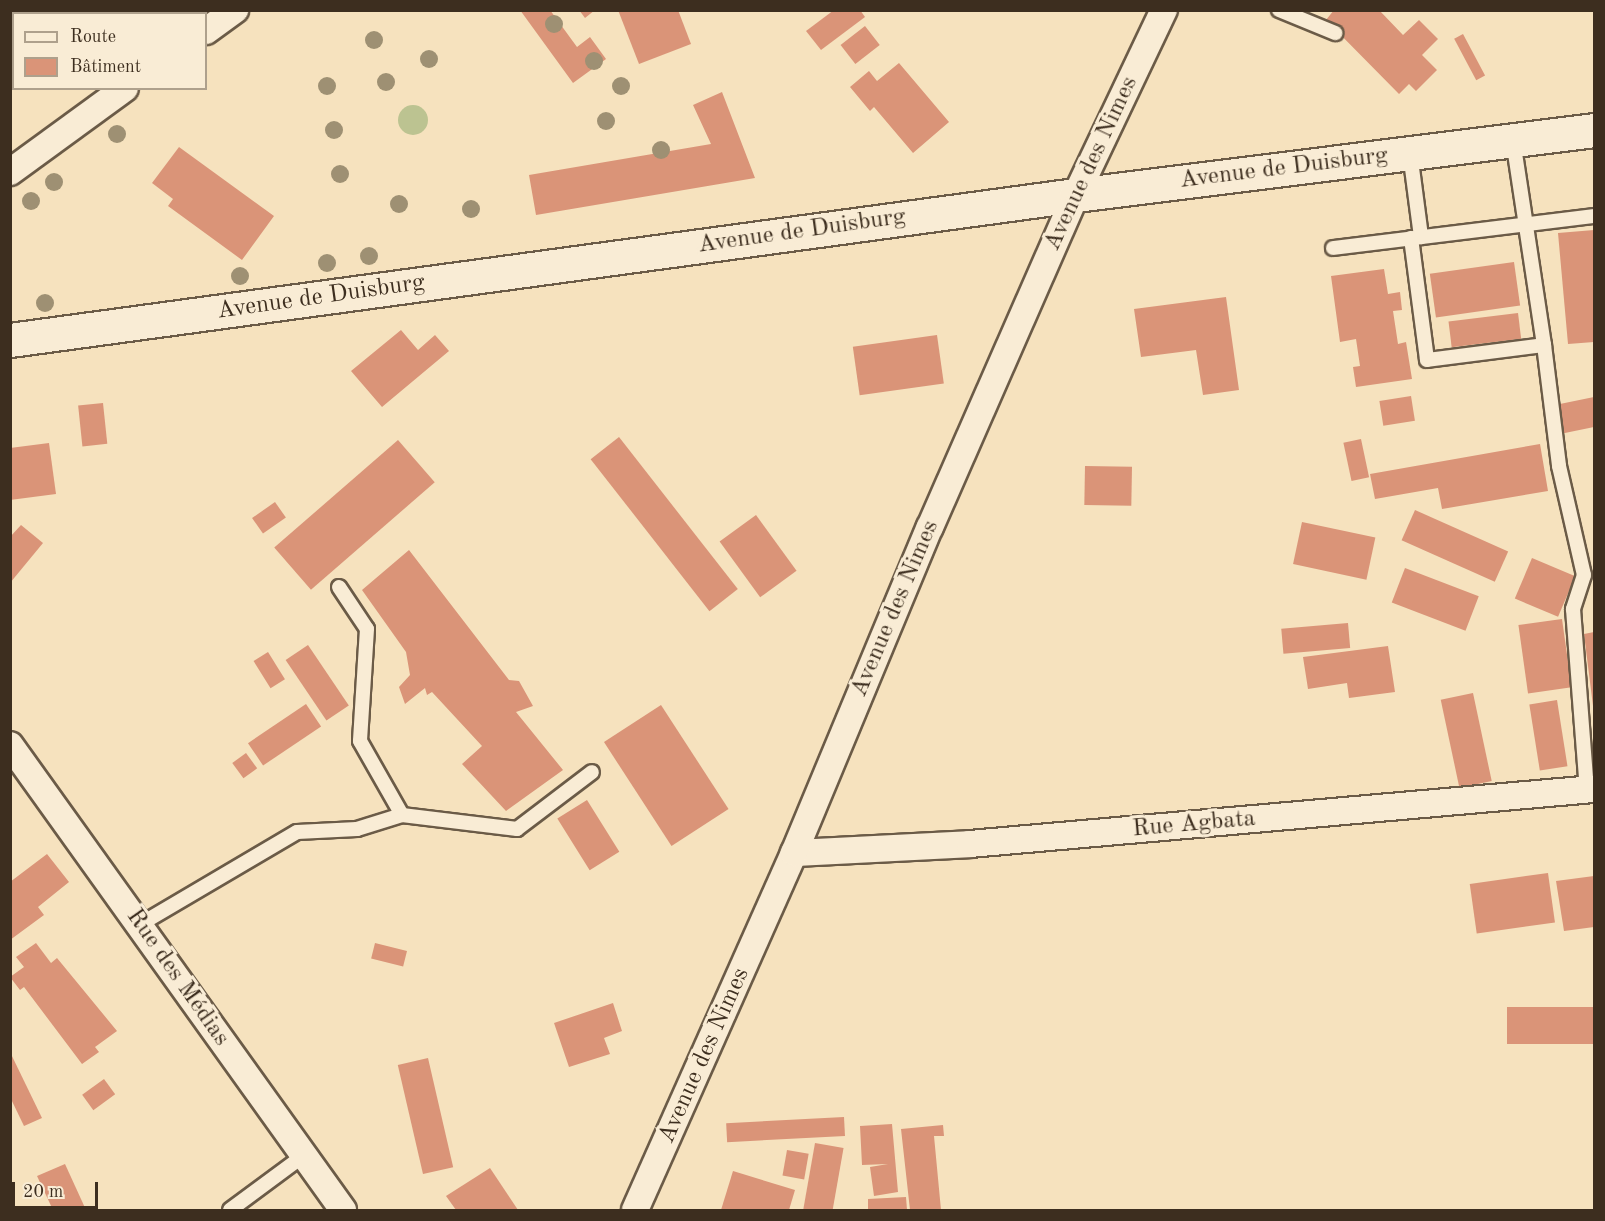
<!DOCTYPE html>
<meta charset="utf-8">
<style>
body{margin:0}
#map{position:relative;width:1605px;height:1221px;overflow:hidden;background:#f6e2be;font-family:"Old Standard TT",serif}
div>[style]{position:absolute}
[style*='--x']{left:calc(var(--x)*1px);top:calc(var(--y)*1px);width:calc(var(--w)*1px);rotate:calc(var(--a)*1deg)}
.green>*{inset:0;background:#bcc391}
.round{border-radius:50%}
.building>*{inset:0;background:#da9478;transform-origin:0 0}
.roads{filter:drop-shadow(2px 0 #6b5b47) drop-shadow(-2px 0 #6b5b47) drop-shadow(0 2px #6b5b47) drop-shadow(0 -2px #6b5b47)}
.lane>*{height:14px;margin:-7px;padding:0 7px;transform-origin:7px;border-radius:7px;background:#f9ecd5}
.street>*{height:26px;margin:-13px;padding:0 13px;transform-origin:13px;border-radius:13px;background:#f9ecd5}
.secondary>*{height:33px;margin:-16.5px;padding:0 16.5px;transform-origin:16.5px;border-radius:16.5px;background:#f9ecd5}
.trees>*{width:18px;height:18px;margin:-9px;border-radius:50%;background:#9e9073}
span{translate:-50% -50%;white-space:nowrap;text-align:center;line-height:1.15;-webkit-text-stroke:6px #f9ecd5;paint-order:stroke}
.street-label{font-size:24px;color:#3d2e1f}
.frame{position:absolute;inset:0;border:12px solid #3d2e1f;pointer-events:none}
.legend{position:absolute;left:12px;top:12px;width:195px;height:78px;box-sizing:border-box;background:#f9ecd5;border:2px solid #aea08c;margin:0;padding:8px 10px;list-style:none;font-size:18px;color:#3d2e1f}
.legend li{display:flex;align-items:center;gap:12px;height:30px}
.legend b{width:30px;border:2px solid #aea08c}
.scale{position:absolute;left:12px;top:1182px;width:86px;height:27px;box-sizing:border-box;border:3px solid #3d2e1f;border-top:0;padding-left:8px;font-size:18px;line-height:21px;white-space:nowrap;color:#3d2e1f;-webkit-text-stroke:4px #f9ecd5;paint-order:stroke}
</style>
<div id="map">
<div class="green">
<i class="round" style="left:398px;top:105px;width:30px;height:30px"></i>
</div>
<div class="building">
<i style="clip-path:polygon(520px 10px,550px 10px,577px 47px,590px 37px,606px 59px,573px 83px)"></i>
<i style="clip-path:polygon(579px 10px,595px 10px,585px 18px)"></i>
<i style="clip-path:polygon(618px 10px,678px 10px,691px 44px,639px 64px)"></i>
<i style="clip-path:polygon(834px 10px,860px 10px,865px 17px,821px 50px,806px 31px)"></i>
<i style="clip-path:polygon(1334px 10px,1379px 10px,1403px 35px,1419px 20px,1438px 39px,1422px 55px,1437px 70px,1416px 91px,1409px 84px,1399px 94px,1326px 20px)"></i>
<i style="left:865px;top:26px;width:24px;height:31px;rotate:52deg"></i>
<i style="left:1463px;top:34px;width:47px;height:10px;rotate:62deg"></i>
<i style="clip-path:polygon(899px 63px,949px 122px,913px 153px,874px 107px,870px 111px,850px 87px,869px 71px,877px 81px)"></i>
<i style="clip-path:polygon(722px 92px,755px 178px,536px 215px,529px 175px,711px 144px,693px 105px)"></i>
<i style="clip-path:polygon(179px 147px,274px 216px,242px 260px,168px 206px,173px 199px,152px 183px)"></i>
<i style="clip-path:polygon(1594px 230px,1594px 342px,1568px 344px,1558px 233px)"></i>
<i style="left:1514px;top:262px;width:44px;height:85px;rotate:82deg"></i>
<i style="clip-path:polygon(1384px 269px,1388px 294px,1400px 292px,1402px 310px,1393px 311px,1398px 344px,1406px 342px,1412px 379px,1356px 387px,1353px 367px,1360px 366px,1356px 339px,1340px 342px,1331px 276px)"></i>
<i style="clip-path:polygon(1226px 297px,1239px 390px,1203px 395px,1196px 350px,1141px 357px,1134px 309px)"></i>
<i style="left:1518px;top:313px;width:26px;height:70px;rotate:83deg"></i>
<i style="clip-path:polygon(401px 330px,418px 350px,435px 335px,449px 351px,382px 407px,351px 371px)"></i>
<i style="left:937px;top:335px;width:49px;height:85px;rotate:82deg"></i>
<i style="left:1411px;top:396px;width:25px;height:32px;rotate:81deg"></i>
<i style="clip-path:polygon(1594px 397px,1594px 427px,1560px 434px,1555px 405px)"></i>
<i style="left:103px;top:403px;width:41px;height:25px;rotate:84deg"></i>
<i style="left:619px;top:437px;width:193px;height:36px;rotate:52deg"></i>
<i style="left:1361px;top:439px;width:39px;height:18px;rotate:78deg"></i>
<i style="left:398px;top:440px;width:56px;height:164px;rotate:49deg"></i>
<i style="clip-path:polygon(49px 443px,56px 494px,10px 500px,10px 448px)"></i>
<i style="clip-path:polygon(1540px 444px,1548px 491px,1442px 509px,1438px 488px,1375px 499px,1370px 474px)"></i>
<i style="left:1085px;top:466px;width:47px;height:39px;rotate:1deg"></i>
<i style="left:275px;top:502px;width:19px;height:28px;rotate:55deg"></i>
<i style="left:1415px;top:510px;width:102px;height:33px;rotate:24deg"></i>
<i style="left:756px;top:515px;width:69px;height:45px;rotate:54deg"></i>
<i style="left:1302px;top:522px;width:75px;height:43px;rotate:12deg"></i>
<i style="clip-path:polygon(21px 525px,43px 543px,10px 583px,10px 537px)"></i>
<i style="clip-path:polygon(409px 550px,509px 680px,519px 681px,533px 706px,516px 712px,563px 770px,506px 811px,462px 764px,482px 746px,432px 692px,427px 695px,425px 688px,405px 704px,399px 687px,410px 675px,406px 652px,362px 590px)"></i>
<i style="left:1532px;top:558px;width:47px;height:44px;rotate:23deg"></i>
<i style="left:1405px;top:568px;width:79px;height:37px;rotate:21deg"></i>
<i style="left:1562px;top:619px;width:69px;height:44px;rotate:82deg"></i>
<i style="left:1348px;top:623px;width:25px;height:67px;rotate:85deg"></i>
<i style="clip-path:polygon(1594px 632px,1594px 706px,1593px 706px,1584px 634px)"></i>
<i style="left:308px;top:645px;width:73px;height:27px;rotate:56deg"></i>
<i style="clip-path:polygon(1388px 646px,1395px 692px,1349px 698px,1347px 683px,1308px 689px,1303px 657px)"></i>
<i style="left:268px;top:652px;width:32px;height:17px;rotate:58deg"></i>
<i style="left:1473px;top:693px;width:90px;height:33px;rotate:78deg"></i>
<i style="left:1557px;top:700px;width:67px;height:28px;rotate:81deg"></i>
<i style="left:306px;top:704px;width:27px;height:70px;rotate:56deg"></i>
<i style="left:661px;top:705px;width:124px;height:68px;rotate:57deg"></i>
<i style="left:246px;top:753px;width:19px;height:17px;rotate:54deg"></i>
<i style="left:587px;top:800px;width:61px;height:35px;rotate:58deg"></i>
<i style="clip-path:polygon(47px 854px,69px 882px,38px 907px,44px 915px,10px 940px,10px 882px)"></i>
<i style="left:1548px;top:873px;width:50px;height:79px;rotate:82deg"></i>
<i style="clip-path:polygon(1594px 876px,1594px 927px,1564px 931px,1556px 881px)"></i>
<i style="clip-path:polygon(36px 943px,51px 963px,57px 958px,117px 1031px,95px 1047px,99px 1052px,82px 1064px,24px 987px,20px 990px,10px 977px,24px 967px,16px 957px)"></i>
<i style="left:375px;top:943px;width:33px;height:16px;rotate:14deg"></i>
<i style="clip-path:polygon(613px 1003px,622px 1031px,604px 1038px,610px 1054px,569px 1067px,554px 1023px)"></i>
<i style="left:1594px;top:1007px;width:37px;height:87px;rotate:90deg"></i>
<i style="clip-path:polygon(10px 1052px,42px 1118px,24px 1126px,10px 1097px)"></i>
<i style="left:428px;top:1058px;width:112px;height:31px;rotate:77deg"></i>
<i style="left:104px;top:1079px;width:19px;height:27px;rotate:54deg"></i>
<i style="left:844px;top:1117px;width:19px;height:118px;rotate:87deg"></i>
<i style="clip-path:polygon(892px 1124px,898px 1192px,874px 1196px,870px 1167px,888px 1164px,862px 1165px,860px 1126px)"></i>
<i style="clip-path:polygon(943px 1125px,944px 1136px,934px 1136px,941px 1210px,910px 1210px,901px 1129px)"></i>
<i style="left:815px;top:1143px;width:29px;height:68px;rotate:10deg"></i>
<i style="left:787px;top:1150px;width:22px;height:26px;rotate:10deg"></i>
<i style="clip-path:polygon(65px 1164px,86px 1210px,53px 1210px,37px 1176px)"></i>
<i style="clip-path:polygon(490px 1168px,518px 1210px,456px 1210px,446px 1196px)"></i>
<i style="clip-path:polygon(733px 1171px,795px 1190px,789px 1210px,721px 1210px)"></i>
<i style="clip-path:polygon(906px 1197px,907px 1210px,868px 1210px,868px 1199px)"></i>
</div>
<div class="roads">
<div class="lane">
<i style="--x:1279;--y:10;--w:61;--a:22.3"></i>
<i style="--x:1410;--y:153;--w:85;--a:82.5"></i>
<i style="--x:1411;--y:238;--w:123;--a:82.5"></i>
<i style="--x:1427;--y:360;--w:118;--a:-7.3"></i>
<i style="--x:1544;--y:345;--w:207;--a:-98.6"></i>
<i style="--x:1333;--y:248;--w:263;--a:-7"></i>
<i style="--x:1544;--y:345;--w:122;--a:82.9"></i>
<i style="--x:1559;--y:466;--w:112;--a:77.1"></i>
<i style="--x:1584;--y:575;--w:36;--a:108"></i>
<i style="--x:1573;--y:609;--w:182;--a:85.6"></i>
<i style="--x:339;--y:587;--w:50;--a:56.3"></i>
<i style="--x:367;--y:629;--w:112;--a:93.6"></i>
<i style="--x:360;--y:741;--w:85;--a:60.4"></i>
<i style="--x:139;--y:925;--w:183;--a:-30.5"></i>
<i style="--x:297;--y:832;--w:60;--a:-2.9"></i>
<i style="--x:357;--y:829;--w:47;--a:-17.3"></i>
<i style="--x:402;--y:815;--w:116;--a:6.9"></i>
<i style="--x:517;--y:829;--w:94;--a:-37.2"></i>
<i style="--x:230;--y:1210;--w:91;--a:-36.5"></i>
</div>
<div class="street">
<i style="--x:206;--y:31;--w:36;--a:-36"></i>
<i style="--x:10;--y:172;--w:142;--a:-36.1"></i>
<i style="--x:10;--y:745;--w:572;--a:54.39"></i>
<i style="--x:794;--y:853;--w:176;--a:-2.9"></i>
<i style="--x:970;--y:844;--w:626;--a:-5.04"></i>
<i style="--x:635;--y:1210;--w:391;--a:-66"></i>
<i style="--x:794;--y:853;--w:353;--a:-67.4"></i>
<i style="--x:930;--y:527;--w:363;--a:-66.3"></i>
<i style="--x:1076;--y:195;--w:205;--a:-64.6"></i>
</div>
<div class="secondary">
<i style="--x:10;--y:340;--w:1076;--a:-7.75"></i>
<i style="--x:1076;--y:195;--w:522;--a:-7.15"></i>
</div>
</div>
<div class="trees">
<i style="left:554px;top:24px"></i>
<i style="left:374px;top:40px"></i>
<i style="left:429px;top:59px"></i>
<i style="left:594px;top:61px"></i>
<i style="left:386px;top:82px"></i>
<i style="left:327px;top:86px"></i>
<i style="left:621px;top:86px"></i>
<i style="left:606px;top:121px"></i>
<i style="left:334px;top:130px"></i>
<i style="left:117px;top:134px"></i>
<i style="left:661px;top:150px"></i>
<i style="left:340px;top:174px"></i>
<i style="left:54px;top:182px"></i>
<i style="left:31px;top:201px"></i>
<i style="left:399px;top:204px"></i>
<i style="left:471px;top:209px"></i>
<i style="left:369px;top:256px"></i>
<i style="left:327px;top:263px"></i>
<i style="left:240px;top:276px"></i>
<i style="left:45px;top:303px"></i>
</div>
<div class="street-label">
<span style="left:1092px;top:164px;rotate:-65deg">Avenue des Nimes</span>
<span style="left:1284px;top:169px;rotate:-7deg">Avenue de Duisburg</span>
<span style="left:802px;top:232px;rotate:-8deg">Avenue de Duisburg</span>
<span style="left:321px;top:298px;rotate:-8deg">Avenue de Duisburg</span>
<span style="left:896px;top:609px;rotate:-67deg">Avenue des Nimes</span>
<span style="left:1194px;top:825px;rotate:-5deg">Rue Agbata</span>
<span style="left:177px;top:978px;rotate:55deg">Rue des Médias</span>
<span style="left:705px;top:1056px;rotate:-66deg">Avenue des Nimes</span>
</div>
<div class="frame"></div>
<ul class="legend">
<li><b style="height:8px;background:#f9ecd5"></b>Route</li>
<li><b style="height:16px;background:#da9478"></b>Bâtiment</li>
</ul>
<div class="scale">20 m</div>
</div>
